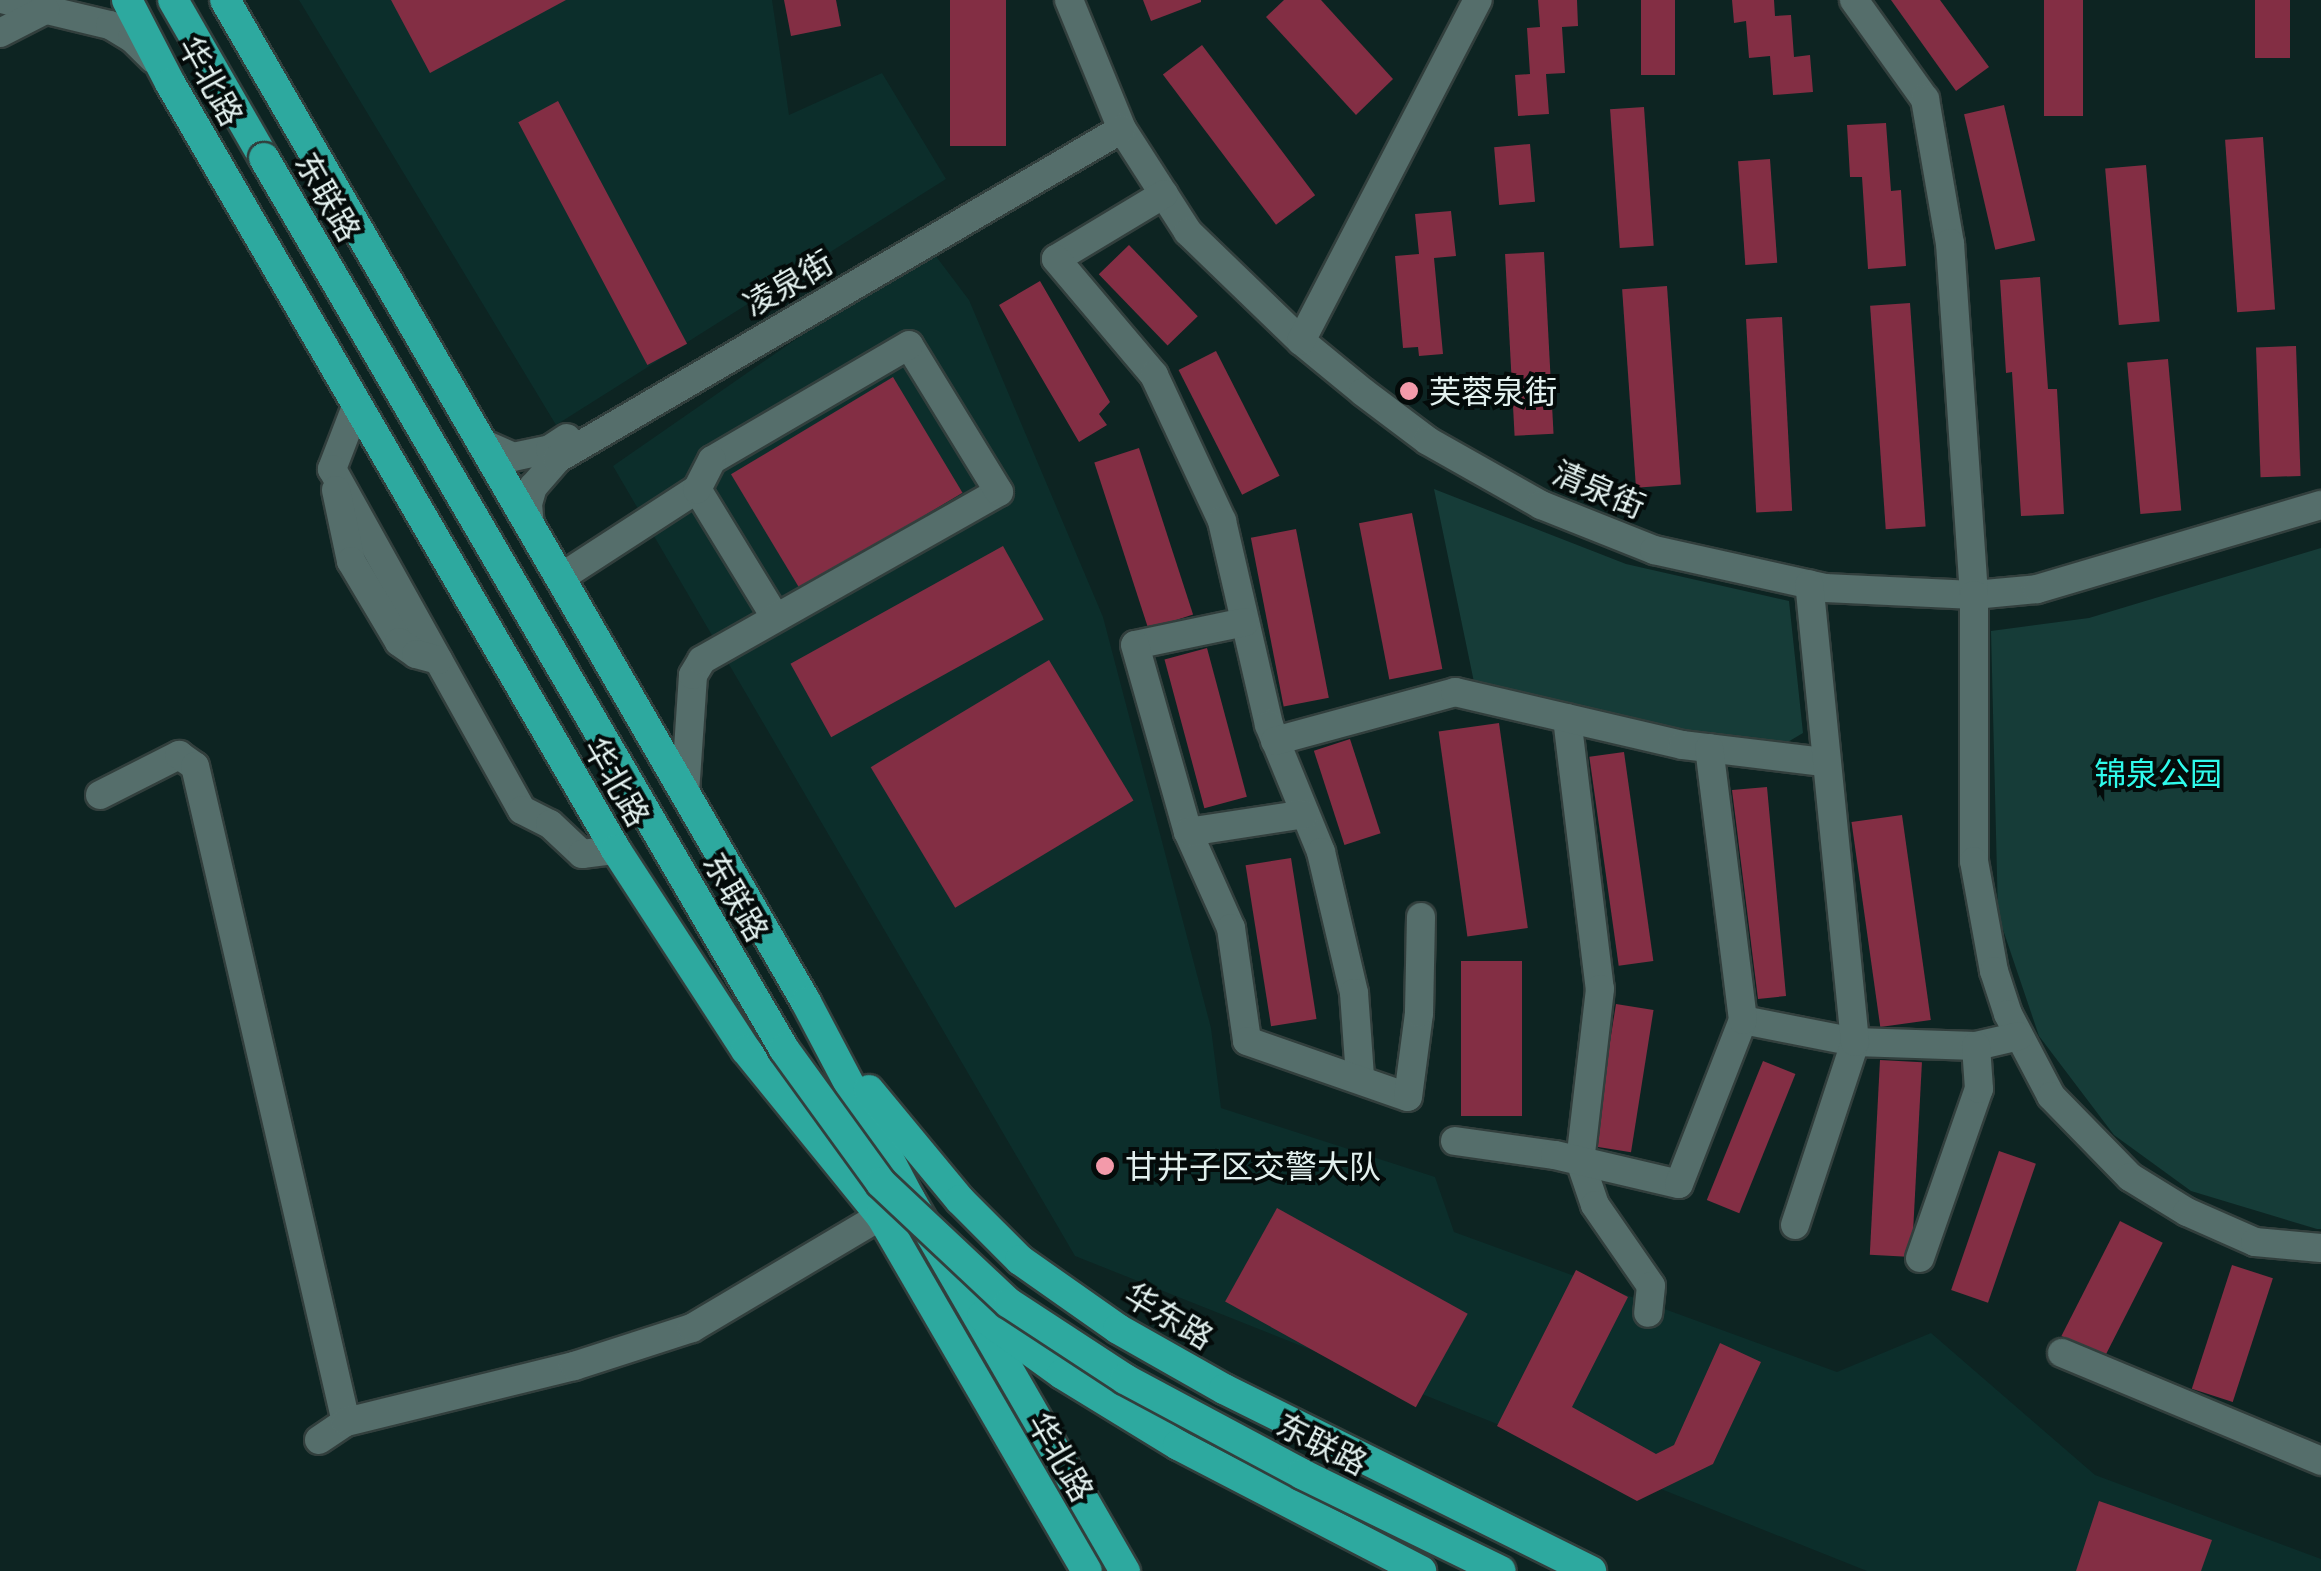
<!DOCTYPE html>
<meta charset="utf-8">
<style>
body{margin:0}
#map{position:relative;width:2321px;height:1571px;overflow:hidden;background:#0d2422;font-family:"IBM Plex Sans","Noto Sans SC",sans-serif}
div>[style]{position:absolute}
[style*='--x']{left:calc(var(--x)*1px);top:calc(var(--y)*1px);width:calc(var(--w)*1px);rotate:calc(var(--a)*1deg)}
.built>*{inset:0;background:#0c2e2b}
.green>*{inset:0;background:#163c38}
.building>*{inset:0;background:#832e44;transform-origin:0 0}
.roads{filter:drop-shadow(2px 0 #323f3d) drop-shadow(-2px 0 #323f3d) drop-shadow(0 2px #323f3d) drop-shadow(0 -2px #323f3d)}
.minor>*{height:28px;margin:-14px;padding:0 14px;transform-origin:14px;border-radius:14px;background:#556e6b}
.highway>*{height:30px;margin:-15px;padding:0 15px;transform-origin:15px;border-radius:15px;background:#2da99f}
.bridges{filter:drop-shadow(2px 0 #323f3d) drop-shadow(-2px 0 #323f3d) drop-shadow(0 2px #323f3d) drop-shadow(0 -2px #323f3d)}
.highway-bridge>*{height:30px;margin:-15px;padding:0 15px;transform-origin:15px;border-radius:15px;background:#2da99f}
.dots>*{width:28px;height:28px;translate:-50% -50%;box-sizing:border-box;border:5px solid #040b0a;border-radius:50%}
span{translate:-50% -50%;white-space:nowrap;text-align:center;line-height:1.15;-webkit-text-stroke:8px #040b0a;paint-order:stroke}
.street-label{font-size:32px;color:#e2f0ee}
.poi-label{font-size:32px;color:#e2f0ee}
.left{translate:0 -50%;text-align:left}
.park-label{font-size:32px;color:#2ffaeb}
</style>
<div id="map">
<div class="built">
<i style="clip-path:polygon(299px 0,772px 0,789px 115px,882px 73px,946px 179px,556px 425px)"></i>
<i style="clip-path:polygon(929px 247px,969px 300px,1103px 617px,1211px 1028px,1221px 1108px,1435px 1177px,1454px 1232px,1837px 1372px,1931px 1333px,2095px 1475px,2321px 1559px,2321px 1571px,1867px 1571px,1075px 1256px,613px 466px)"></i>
</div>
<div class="green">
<i style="clip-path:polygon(1434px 489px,1626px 564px,1789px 601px,1803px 733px,1781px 746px,1664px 731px,1475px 687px)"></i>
<i style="clip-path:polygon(2321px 548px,2321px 1229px,2317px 1229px,2191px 1191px,2114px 1135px,2039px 1036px,1998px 915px,1991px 631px,2089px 618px)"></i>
</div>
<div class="building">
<i style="clip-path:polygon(391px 0,566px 0,430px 73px)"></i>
<i style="clip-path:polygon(784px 0,836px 0,841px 26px,791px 36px)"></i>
<i style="left:950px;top:0;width:56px;height:146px"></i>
<i style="clip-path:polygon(1143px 0,1201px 0,1201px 2px,1151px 21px)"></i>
<i style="clip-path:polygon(1284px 0,1321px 0,1393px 79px,1356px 115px,1266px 17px)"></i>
<i style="clip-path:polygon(1538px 0,1577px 0,1578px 26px,1562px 27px,1565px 73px,1546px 74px,1549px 114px,1518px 116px,1515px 75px,1530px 74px,1527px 28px,1540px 27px)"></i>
<i style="left:1641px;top:0;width:34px;height:75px"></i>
<i style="clip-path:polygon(1732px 0,1774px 0,1775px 16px,1791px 15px,1794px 57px,1810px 55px,1813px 92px,1773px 95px,1770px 56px,1749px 58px,1746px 21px,1734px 23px)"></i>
<i style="clip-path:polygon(1891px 0,1940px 0,1989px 67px,1956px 91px)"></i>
<i style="left:2044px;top:0;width:39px;height:116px"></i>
<i style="left:2255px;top:0;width:35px;height:58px"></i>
<i style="left:1202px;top:45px;width:188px;height:49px;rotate:53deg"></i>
<i style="left:558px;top:101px;width:275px;height:45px;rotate:62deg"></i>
<i style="left:2004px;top:105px;width:139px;height:41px;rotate:77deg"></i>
<i style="left:1644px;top:107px;width:139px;height:34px;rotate:86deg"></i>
<i style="clip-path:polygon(1886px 123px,1891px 191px,1901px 190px,1906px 266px,1868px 269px,1862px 177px,1850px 177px,1847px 125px)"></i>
<i style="left:2263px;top:137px;width:173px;height:38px;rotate:86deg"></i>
<i style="left:1530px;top:144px;width:58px;height:36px;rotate:85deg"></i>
<i style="left:1770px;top:159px;width:104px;height:32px;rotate:86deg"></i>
<i style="left:2146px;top:165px;width:157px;height:41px;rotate:85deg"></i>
<i style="clip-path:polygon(1451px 211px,1456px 256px,1434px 258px,1443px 354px,1419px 356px,1418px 347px,1403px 348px,1395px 256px,1419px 254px,1415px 214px)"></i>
<i style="left:1129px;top:245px;width:99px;height:42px;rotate:46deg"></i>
<i style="left:1544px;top:252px;width:182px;height:39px;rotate:87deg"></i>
<i style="clip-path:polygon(2040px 277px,2048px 389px,2057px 389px,2064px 514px,2021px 516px,2012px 372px,2006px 373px,2000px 280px)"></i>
<i style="clip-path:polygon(1040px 281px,1110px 402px,1099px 414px,1107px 425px,1079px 442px,999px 305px)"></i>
<i style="left:1667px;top:286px;width:199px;height:45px;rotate:86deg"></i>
<i style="left:1910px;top:303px;width:224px;height:40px;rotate:86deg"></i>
<i style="left:1782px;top:317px;width:194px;height:36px;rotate:87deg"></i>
<i style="left:2296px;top:346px;width:130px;height:40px;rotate:88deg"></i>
<i style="left:1216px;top:351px;width:140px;height:42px;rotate:63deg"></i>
<i style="left:2168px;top:359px;width:152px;height:41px;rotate:85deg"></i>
<i style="left:893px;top:377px;width:135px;height:189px;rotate:59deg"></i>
<i style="left:1139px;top:448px;width:175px;height:47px;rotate:72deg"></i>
<i style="left:1412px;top:513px;width:159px;height:54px;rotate:79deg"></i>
<i style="left:1296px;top:529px;width:172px;height:46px;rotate:79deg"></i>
<i style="left:1003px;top:546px;width:84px;height:243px;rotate:61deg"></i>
<i style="left:1207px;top:648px;width:154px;height:44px;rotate:75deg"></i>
<i style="left:1049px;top:660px;width:164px;height:208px;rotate:59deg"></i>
<i style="left:1499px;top:723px;width:207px;height:61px;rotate:82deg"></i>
<i style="left:1350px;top:739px;width:99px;height:38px;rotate:72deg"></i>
<i style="left:1624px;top:752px;width:211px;height:35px;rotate:82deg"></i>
<i style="clip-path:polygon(1767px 787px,1786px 996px,1758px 999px,1732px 790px)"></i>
<i style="left:1902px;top:815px;width:207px;height:51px;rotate:82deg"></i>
<i style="left:1291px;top:858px;width:163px;height:46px;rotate:81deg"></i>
<i style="left:1461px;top:961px;width:61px;height:155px"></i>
<i style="left:1616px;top:1004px;width:38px;height:144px;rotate:9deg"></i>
<i style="left:1880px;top:1060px;width:42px;height:195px;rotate:3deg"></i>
<i style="left:1763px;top:1061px;width:35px;height:150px;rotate:22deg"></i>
<i style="left:1999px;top:1151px;width:39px;height:147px;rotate:19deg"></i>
<i style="left:1277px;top:1208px;width:218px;height:107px;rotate:29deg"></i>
<i style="left:2120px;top:1221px;width:48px;height:129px;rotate:27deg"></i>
<i style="left:2232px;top:1265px;width:43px;height:130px;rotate:18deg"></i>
<i style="clip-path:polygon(1576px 1270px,1628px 1297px,1572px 1407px,1656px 1454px,1674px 1445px,1720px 1343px,1761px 1362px,1713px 1464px,1637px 1501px,1497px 1426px)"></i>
<i style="clip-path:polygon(2099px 1501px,2212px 1540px,2201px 1571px,2076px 1571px)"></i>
</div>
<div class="roads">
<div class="minor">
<i style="--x:5;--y:0;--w:108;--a:13.4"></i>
<i style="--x:110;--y:25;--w:26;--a:31"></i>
<i style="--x:132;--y:38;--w:30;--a:45"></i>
<i style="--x:1069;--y:0;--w:139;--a:67.7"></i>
<i style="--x:1122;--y:129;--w:122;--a:57.3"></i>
<i style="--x:1188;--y:232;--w:157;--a:44"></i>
<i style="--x:1301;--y:341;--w:80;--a:39.4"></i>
<i style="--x:1363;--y:392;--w:81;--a:37"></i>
<i style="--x:1428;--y:441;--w:130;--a:29.5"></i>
<i style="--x:1541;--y:505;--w:122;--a:21.7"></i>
<i style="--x:1654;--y:550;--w:175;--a:12.5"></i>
<i style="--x:1825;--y:588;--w:149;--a:2.7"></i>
<i style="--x:1974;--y:595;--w:63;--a:-5.4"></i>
<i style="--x:2037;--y:589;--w:296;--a:-16.5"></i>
<i style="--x:1854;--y:0;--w:122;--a:54.4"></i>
<i style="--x:1925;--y:99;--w:146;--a:80.2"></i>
<i style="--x:1950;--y:243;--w:353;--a:86.1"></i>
<i style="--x:1974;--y:595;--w:266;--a:90"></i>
<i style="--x:1974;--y:861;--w:112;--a:79.7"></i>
<i style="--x:1994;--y:971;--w:45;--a:72"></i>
<i style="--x:2008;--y:1014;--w:93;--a:62.3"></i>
<i style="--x:2051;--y:1096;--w:113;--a:45.7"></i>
<i style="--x:2130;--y:1177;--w:67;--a:31.6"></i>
<i style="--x:2187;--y:1212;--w:74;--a:23.8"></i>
<i style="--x:2255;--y:1242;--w:66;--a:5.2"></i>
<i style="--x:0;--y:33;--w:51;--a:-27.1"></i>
<i style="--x:1164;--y:194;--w:126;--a:149"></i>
<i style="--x:1056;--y:259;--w:152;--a:49.8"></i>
<i style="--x:1154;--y:375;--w:161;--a:65"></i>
<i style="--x:1222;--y:521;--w:209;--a:77"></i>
<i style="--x:1269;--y:725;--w:137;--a:67.7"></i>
<i style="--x:1321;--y:852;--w:145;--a:76.8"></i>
<i style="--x:1354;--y:993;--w:84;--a:85.9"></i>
<i style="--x:1301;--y:341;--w:384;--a:-62.6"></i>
<i style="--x:357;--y:404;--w:70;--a:111"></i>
<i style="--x:332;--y:469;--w:390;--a:60.9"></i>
<i style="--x:522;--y:810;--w:31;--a:27"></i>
<i style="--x:550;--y:824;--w:44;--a:43.2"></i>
<i style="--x:582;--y:854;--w:34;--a:-7"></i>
<i style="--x:482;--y:443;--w:34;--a:24"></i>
<i style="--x:513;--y:457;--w:38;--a:-12"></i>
<i style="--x:550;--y:449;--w:20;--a:-33"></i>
<i style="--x:336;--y:490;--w:73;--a:78.1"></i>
<i style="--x:351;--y:561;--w:94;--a:59.3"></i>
<i style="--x:399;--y:642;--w:21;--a:35"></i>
<i style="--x:416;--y:654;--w:23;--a:15"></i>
<i style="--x:530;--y:527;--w:23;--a:-95"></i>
<i style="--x:528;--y:504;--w:18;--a:-74"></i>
<i style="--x:533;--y:487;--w:37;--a:-49"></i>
<i style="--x:557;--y:459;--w:654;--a:-30.29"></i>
<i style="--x:560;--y:578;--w:163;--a:-33"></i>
<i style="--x:697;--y:489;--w:150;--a:58.6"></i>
<i style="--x:1245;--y:622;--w:112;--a:168.2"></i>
<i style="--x:1135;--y:645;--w:194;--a:74.2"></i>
<i style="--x:1188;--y:832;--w:105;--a:65.9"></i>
<i style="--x:1231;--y:928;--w:114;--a:81.9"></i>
<i style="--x:1247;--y:1041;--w:170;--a:19.2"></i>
<i style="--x:1408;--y:1097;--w:85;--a:-82.5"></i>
<i style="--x:1419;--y:1013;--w:96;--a:-88.8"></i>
<i style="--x:1567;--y:718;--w:273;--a:83.1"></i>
<i style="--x:1600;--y:989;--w:173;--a:96.6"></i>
<i style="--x:1580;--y:1161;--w:46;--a:71.2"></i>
<i style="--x:1595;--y:1205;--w:98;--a:55.3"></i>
<i style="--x:1651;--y:1286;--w:27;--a:96"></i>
<i style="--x:1275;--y:741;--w:187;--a:-15.2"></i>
<i style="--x:1455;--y:692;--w:234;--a:13.1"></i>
<i style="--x:1683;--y:745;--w:142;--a:6.9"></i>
<i style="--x:685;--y:793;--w:118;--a:-86.1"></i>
<i style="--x:693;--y:675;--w:17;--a:-59"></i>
<i style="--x:702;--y:660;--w:341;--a:-29.5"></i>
<i style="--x:999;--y:492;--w:172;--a:-121.5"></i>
<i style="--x:909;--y:345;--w:228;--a:149.7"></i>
<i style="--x:712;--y:460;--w:33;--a:117"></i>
<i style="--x:100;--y:795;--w:89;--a:-26.9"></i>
<i style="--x:179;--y:755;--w:19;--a:35"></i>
<i style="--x:195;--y:766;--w:673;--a:77.04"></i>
<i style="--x:1188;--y:832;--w:118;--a:-8.7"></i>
<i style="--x:1743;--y:1020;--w:114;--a:11.1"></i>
<i style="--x:1855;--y:1042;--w:121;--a:1.9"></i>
<i style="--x:1976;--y:1046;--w:44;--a:-13.1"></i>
<i style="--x:1455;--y:1141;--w:101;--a:8"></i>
<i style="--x:1555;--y:1155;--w:127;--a:13.2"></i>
<i style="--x:1679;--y:1184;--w:176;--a:-68.7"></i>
<i style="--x:1743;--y:1020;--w:274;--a:-97.1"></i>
<i style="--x:1795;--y:1225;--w:193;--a:-71.8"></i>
<i style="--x:1855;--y:1042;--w:460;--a:-95.7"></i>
<i style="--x:1920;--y:1258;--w:179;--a:-70.8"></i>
<i style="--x:1979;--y:1089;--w:43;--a:-94"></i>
<i style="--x:2062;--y:1353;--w:281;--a:22.6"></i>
<i style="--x:319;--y:1440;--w:32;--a:-34"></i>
<i style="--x:346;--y:1422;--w:235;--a:-13.8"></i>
<i style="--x:574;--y:1366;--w:124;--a:-17.9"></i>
<i style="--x:692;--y:1328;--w:220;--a:-30.7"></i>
</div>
<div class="highway">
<i style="--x:127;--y:0;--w:93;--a:62.6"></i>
<i style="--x:170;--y:83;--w:887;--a:59.82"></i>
<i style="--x:616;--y:850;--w:239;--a:57"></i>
<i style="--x:746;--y:1050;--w:214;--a:50.9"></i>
<i style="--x:881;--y:1216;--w:410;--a:59.9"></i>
<i style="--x:173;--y:0;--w:182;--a:60.1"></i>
<i style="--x:225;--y:0;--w:1158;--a:59.89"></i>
<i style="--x:806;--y:1002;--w:223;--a:62.2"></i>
<i style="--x:910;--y:1199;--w:430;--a:60"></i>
<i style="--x:869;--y:1090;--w:143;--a:50.4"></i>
<i style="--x:960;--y:1200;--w:85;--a:45"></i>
<i style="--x:1020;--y:1260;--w:120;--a:35.1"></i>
<i style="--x:1118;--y:1329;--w:122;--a:29.5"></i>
<i style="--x:1224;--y:1389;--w:410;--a:26.4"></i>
<i style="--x:982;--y:1316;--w:99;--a:35.9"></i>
<i style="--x:1062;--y:1374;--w:136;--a:31.5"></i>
<i style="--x:1178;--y:1445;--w:274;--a:27.4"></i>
</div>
</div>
<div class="bridges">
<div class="highway-bridge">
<i style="--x:264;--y:158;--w:1032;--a:59.73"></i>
<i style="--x:784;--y:1049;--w:165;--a:54.1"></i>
<i style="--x:881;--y:1183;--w:175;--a:43.2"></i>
<i style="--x:1009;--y:1303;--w:139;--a:33.2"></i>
<i style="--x:1125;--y:1379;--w:201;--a:28.2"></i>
<i style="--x:1302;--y:1474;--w:221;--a:26"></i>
</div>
</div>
<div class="dots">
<i style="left:1409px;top:391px;background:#f39aaa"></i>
<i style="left:1105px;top:1166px;background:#f39aaa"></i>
</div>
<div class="street-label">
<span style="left:211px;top:81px;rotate:61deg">华北路</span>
<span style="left:328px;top:197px;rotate:60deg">东联路</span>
<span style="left:788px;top:283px;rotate:-30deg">凌泉街</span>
<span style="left:1599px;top:489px;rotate:23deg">清泉街</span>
<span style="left:617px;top:782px;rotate:60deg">华北路</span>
<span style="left:736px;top:897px;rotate:60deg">东联路</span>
<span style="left:1169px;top:1316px;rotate:31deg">华东路</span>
<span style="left:1322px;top:1444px;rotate:27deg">东联路</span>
<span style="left:1061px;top:1457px;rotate:60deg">华北路</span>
</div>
<div class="poi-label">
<span class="left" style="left:1429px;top:391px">芙蓉泉街</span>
<span class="left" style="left:1125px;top:1166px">甘井子区交警大队</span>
</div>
<div class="park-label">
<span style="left:2158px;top:773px">锦泉公园</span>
</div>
</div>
